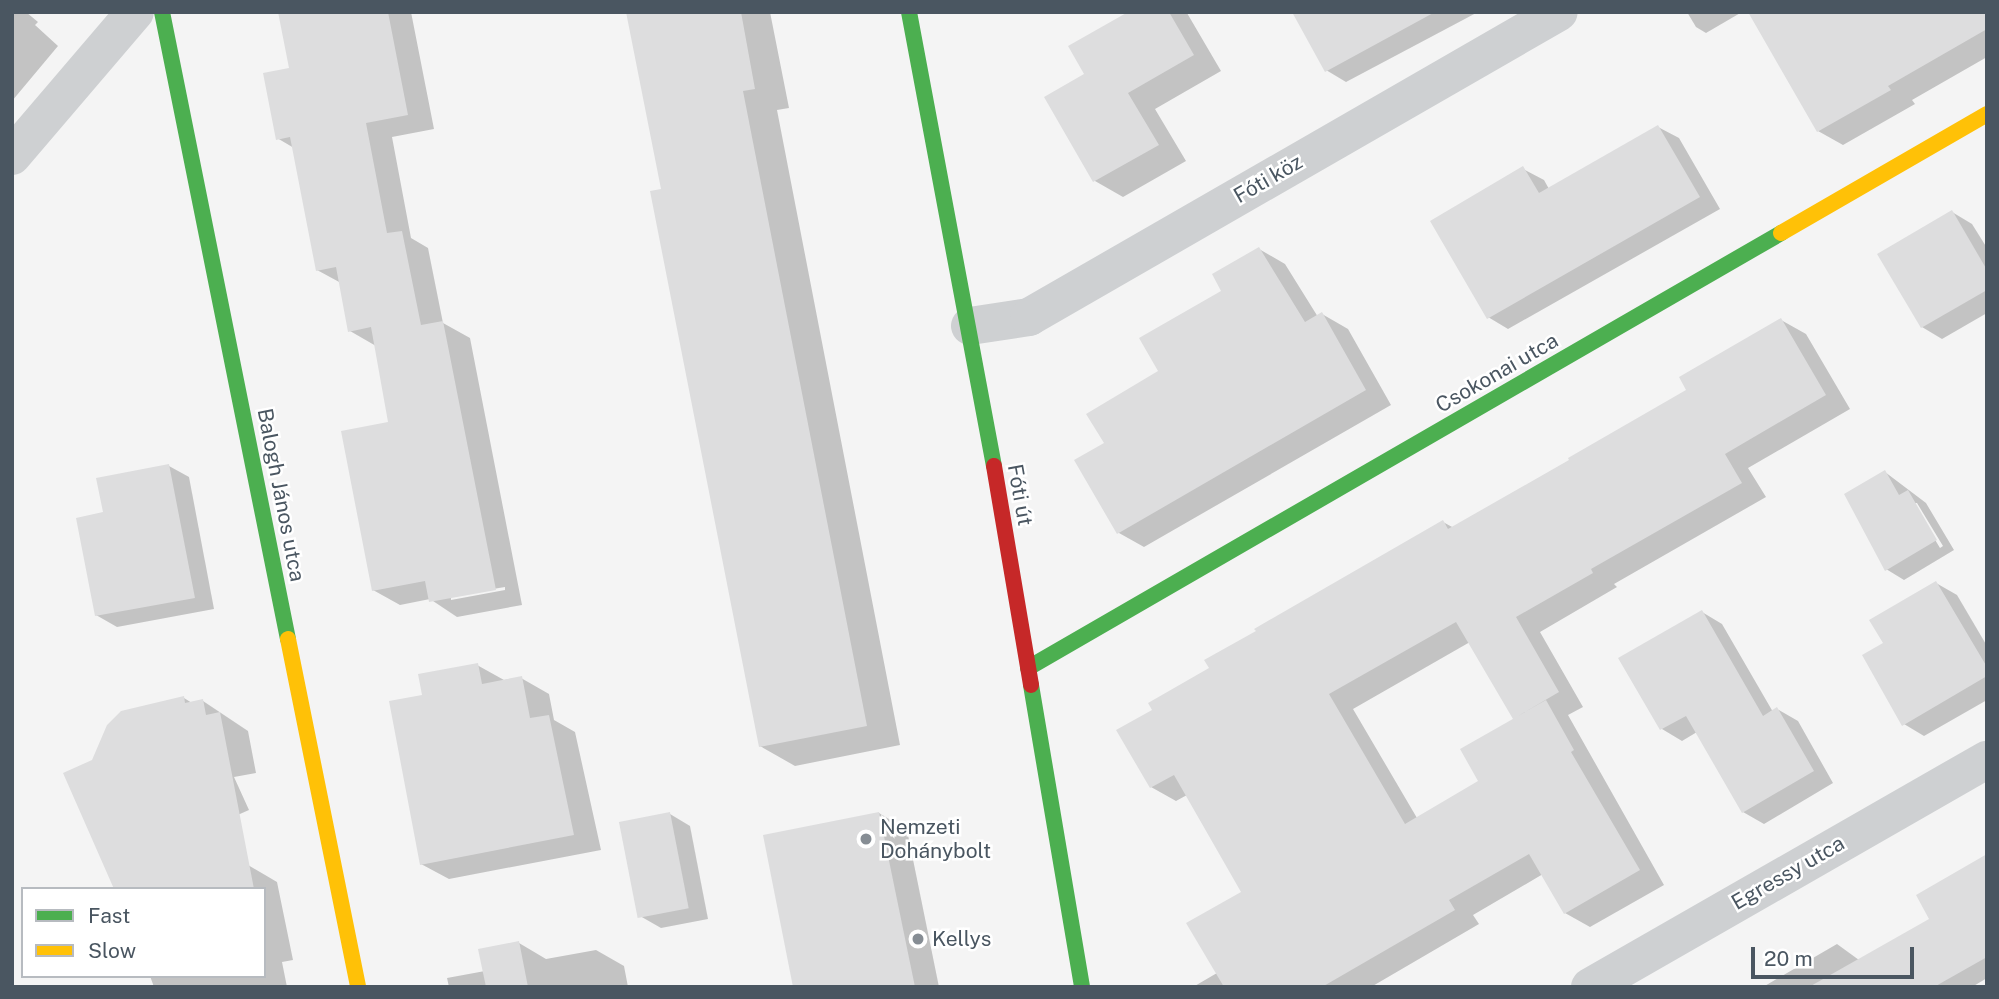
<!DOCTYPE html>
<meta charset="utf-8">
<style>
body{margin:0}
#map{position:relative;width:1999px;height:999px;overflow:hidden;background:#f4f4f4;font-family:"Public Sans",sans-serif}
div>[style]{position:absolute}
[style*='--x']{left:calc(var(--x)*1px);top:calc(var(--y)*1px);width:calc(var(--w)*1px);rotate:calc(var(--a)*1deg)}
.shadow>*{inset:0;background:#0003}
.building>*{inset:0;background:#ddddde;transform-origin:0 0}
.street>*{height:38px;margin:-19px;padding:0 19px;transform-origin:19px;border-radius:19px;background:#ced0d2}
.fast>*{height:16px;margin:-8px;padding:0 8px;transform-origin:8px;border-radius:8px;background:#4caf50}
.slow>*{height:16px;margin:-8px;padding:0 8px;transform-origin:8px;border-radius:8px;background:#ffc107}
.jam>*{height:16px;margin:-8px;padding:0 8px;transform-origin:8px;border-radius:8px;background:#c62828}
.dots>*{width:19px;height:19px;translate:-50% -50%;box-sizing:border-box;border:4px solid #fff;border-radius:50%}
span{translate:-50% -50%;white-space:nowrap;text-align:center;line-height:1.15;-webkit-text-stroke:5px #fff;paint-order:stroke}
.street-label{font-size:21px;color:#4a5661}
.poi-label{font-size:21px;color:#4a5661}
.left{translate:0 -50%;text-align:left}
.frame{position:absolute;inset:0;border:14px solid #4a5661;pointer-events:none}
.legend{position:absolute;left:21px;top:887px;width:245px;height:91px;box-sizing:border-box;background:#fff;border:2px solid #b7bbc0;margin:0;padding:9px 12px;list-style:none;font-size:21px;color:#4a5661}
.legend li{display:flex;align-items:center;gap:14px;height:35px}
.legend b{width:35px;border:2px solid #b7bbc0}
.scale{position:absolute;left:1751px;top:947px;width:163px;height:32px;box-sizing:border-box;border:4px solid #4a5661;border-top:0;padding-left:9px;font-size:21px;line-height:24px;white-space:nowrap;color:#4a5661;-webkit-text-stroke:5px #fff;paint-order:stroke}
</style>
<div id="map">
<div class="shadow">
<i style="clip-path:polygon(12px 12px,26px 12px,38px 22px,35px 25px,58px 46px,12px 101px)"></i>
<i style="clip-path:polygon(evenodd,280px 12px,411px 12px,434px 129px,392px 137px,411px 238px,428px 248px,443px 323px,470px 338px,522px 605px,457px 617px,430px 599px,400px 605px,373px 590px,390px 424px,376px 346px,350px 331px,341px 283px,317px 270px,294px 148px,277px 138px,291px 69px,280px 12px,505px 587px,505px 590px,451px 600px,451px 596px,505px 587px)"></i>
<i style="clip-path:polygon(628px 12px,770px 12px,789px 108px,777px 110px,900px 745px,795px 766px,760px 746px,663px 190px)"></i>
<i style="clip-path:polygon(1132px 12px,1187px 13px,1221px 71px,1155px 109px,1186px 161px,1123px 197px,1095px 181px,1086px 75px)"></i>
<i style="clip-path:polygon(1294px 12px,1478px 12px,1346px 82px,1326px 70px)"></i>
<i style="clip-path:polygon(1687px 12px,1742px 12px,1706px 33px,1696px 27px)"></i>
<i style="clip-path:polygon(1987px 12px,1987px 57px,1912px 100px,1915px 104px,1843px 145px,1818px 131px)"></i>
<i style="clip-path:polygon(1658px 127px,1679px 138px,1720px 209px,1508px 329px,1488px 317px,1523px 169px,1544px 180px,1549px 189px)"></i>
<i style="clip-path:polygon(1952px 212px,1972px 224px,1987px 248px,1987px 313px,1942px 339px,1922px 327px)"></i>
<i style="clip-path:polygon(1259px 249px,1285px 264px,1318px 317px,1322px 314px,1348px 329px,1391px 405px,1144px 547px,1119px 533px,1106px 444px)"></i>
<i style="clip-path:polygon(evenodd,1781px 320px,1806px 334px,1850px 409px,1748px 468px,1766px 497px,1614px 584px,1617px 587px,1540px 632px,1583px 707px,1568px 715px,1664px 885px,1590px 927px,1565px 913px,1543px 874px,1473px 915px,1479px 924px,1371px 987px,1193px 987px,1217px 973px,1243px 892px,1187px 795px,1176px 801px,1151px 787px,1154px 711px,1212px 668px,1443px 522px,1454px 528px,1688px 391px,1781px 320px,1470px 642px,1517px 719px,1480px 782px,1417px 818px,1353px 709px,1470px 642px)"></i>
<i style="clip-path:polygon(169px 466px,189px 477px,214px 609px,117px 627px,96px 615px,105px 514px)"></i>
<i style="clip-path:polygon(evenodd,1885px 472px,1926px 503px,1954px 550px,1904px 580px,1886px 569px,1885px 472px,1913px 503px,1917px 503px,1943px 546px,1940px 548px,1913px 503px)"></i>
<i style="clip-path:polygon(1936px 583px,1957px 595px,1987px 646px,1987px 700px,1924px 736px,1904px 724px,1885px 643px)"></i>
<i style="clip-path:polygon(1702px 612px,1722px 624px,1773px 712px,1777px 709px,1798px 721px,1833px 783px,1764px 824px,1743px 812px,1697px 732px,1682px 741px,1662px 729px)"></i>
<i style="clip-path:polygon(477px 665px,504px 680px,521px 678px,549px 694px,554px 720px,575px 732px,601px 850px,449px 879px,421px 864px,424px 696px)"></i>
<i style="clip-path:polygon(184px 698px,192px 703px,203px 701px,248px 731px,256px 773px,234px 777px,249px 810px,126px 864px,93px 761px,122px 713px)"></i>
<i style="clip-path:polygon(879px 813px,907px 830px,939px 987px,795px 987px)"></i>
<i style="clip-path:polygon(670px 814px,690px 826px,708px 919px,661px 928px,640px 916px)"></i>
<i style="clip-path:polygon(1987px 857px,1987px 978px,1972px 987px,1763px 987px,1837px 944px,1859px 960px,1931px 920px)"></i>
<i style="clip-path:polygon(248px 865px,277px 882px,293px 960px,282px 962px,287px 987px,154px 987px,150px 976px,264px 976px,264px 889px,138px 889px)"></i>
<i style="clip-path:polygon(519px 943px,546px 959px,596px 950px,624px 966px,628px 987px,449px 987px,447px 978px,485px 971px)"></i>
</div>
<div class="building">
<i style="clip-path:polygon(278px 12px,388px 12px,408px 115px,366px 123px,387px 233px,402px 231px,421px 325px,443px 321px,496px 590px,429px 602px,425px 581px,372px 591px,341px 431px,388px 422px,371px 327px,348px 332px,336px 267px,316px 271px,290px 137px,276px 140px,263px 73px,289px 68px)"></i>
<i style="clip-path:polygon(626px 12px,741px 12px,755px 89px,743px 91px,867px 726px,759px 747px,650px 191px,661px 189px)"></i>
<i style="clip-path:polygon(1128px 12px,1169px 12px,1194px 55px,1128px 93px,1159px 145px,1093px 182px,1044px 97px,1084px 74px,1068px 46px)"></i>
<i style="clip-path:polygon(1292px 12px,1435px 12px,1325px 72px)"></i>
<i style="clip-path:polygon(1748px 12px,1987px 12px,1987px 29px,1888px 86px,1891px 90px,1817px 132px)"></i>
<i style="clip-path:polygon(1658px 125px,1700px 197px,1487px 319px,1430px 221px,1523px 166px,1539px 193px)"></i>
<i style="clip-path:polygon(1952px 210px,1987px 270px,1987px 290px,1921px 328px,1877px 254px)"></i>
<i style="clip-path:polygon(1259px 247px,1305px 322px,1322px 312px,1366px 390px,1117px 534px,1074px 460px,1104px 443px,1086px 414px,1158px 371px,1139px 338px,1221px 291px,1212px 274px)"></i>
<i style="clip-path:polygon(1781px 318px,1826px 395px,1725px 454px,1742px 483px,1591px 569px,1593px 573px,1516px 617px,1559px 692px,1513px 719px,1456px 622px,1329px 694px,1405px 824px,1478px 781px,1460px 749px,1546px 700px,1574px 750px,1571px 752px,1640px 870px,1564px 914px,1529px 854px,1449px 900px,1455px 910px,1322px 987px,1224px 987px,1186px 923px,1241px 892px,1174px 775px,1150px 788px,1116px 730px,1152px 710px,1148px 703px,1209px 668px,1204px 660px,1256px 631px,1254px 629px,1443px 520px,1448px 529px,1569px 460px,1568px 458px,1686px 390px,1679px 377px)"></i>
<i style="clip-path:polygon(169px 464px,195px 598px,95px 616px,76px 518px,103px 512px,96px 478px)"></i>
<i style="clip-path:polygon(1885px 470px,1899px 495px,1908px 490px,1937px 540px,1885px 571px,1844px 494px)"></i>
<i style="clip-path:polygon(1936px 581px,1987px 667px,1987px 676px,1902px 726px,1862px 655px,1883px 643px,1869px 620px)"></i>
<i style="clip-path:polygon(1702px 610px,1763px 716px,1777px 707px,1814px 771px,1742px 813px,1686px 716px,1660px 730px,1618px 658px)"></i>
<i style="clip-path:polygon(478px 663px,482px 684px,522px 676px,530px 718px,549px 715px,574px 835px,420px 865px,389px 701px,422px 695px,418px 674px)"></i>
<i style="clip-path:polygon(184px 696px,185px 703px,203px 699px,206px 715px,220px 712px,254px 889px,114px 889px,63px 773px,92px 760px,107px 725px,121px 711px)"></i>
<i style="left:670px;top:812px;width:98px;height:52px;rotate:79deg"></i>
<i style="clip-path:polygon(879px 812px,915px 987px,793px 987px,763px 835px)"></i>
<i style="clip-path:polygon(1987px 854px,1987px 957px,1934px 987px,1809px 987px,1929px 919px,1916px 895px)"></i>
<i style="clip-path:polygon(519px 941px,528px 987px,486px 987px,478px 949px)"></i>
</div>
<div class="street">
<i style="--x:12;--y:156;--w:189;--a:-49.5"></i>
<i style="--x:970;--y:326;--w:60;--a:-8.7"></i>
<i style="--x:1029;--y:317;--w:611;--a:-29.92"></i>
<i style="--x:1590;--y:987;--w:457;--a:-29.8"></i>
</div>
<div class="fast">
<i style="--x:162;--y:12;--w:640;--a:78.64"></i>
<i style="--x:909;--y:12;--w:462;--a:79.4"></i>
<i style="--x:1028;--y:668;--w:870;--a:-30.01"></i>
<i style="--x:1031;--y:685;--w:306;--a:80.4"></i>
</div>
<div class="slow">
<i style="--x:1781;--y:233;--w:238;--a:-30"></i>
<i style="--x:288;--y:639;--w:355;--a:78.6"></i>
</div>
<div class="jam">
<i style="--x:994;--y:466;--w:222;--a:80.4"></i>
</div>
<div class="dots">
<i style="left:866px;top:839px;background:#868d94"></i>
<i style="left:918px;top:939px;background:#868d94"></i>
</div>
<div class="street-label">
<span style="left:1268px;top:179px;rotate:-30deg">Fóti köz</span>
<span style="left:1497px;top:373px;rotate:-30deg">Csokonai utca</span>
<span style="left:281px;top:495px;rotate:79deg">Balogh János utca</span>
<span style="left:1020px;top:495px;rotate:80deg">Fóti út</span>
<span style="left:1788px;top:873px;rotate:-30deg">Egressy utca</span>
</div>
<div class="poi-label">
<span class="left" style="left:880px;top:839px">Nemzeti<br>Dohánybolt</span>
<span class="left" style="left:932px;top:939px">Kellys</span>
</div>
<div class="frame"></div>
<ul class="legend">
<li><b style="height:9px;background:#4caf50"></b>Fast</li>
<li><b style="height:9px;background:#ffc107"></b>Slow</li>
</ul>
<div class="scale">20 m</div>
</div>
